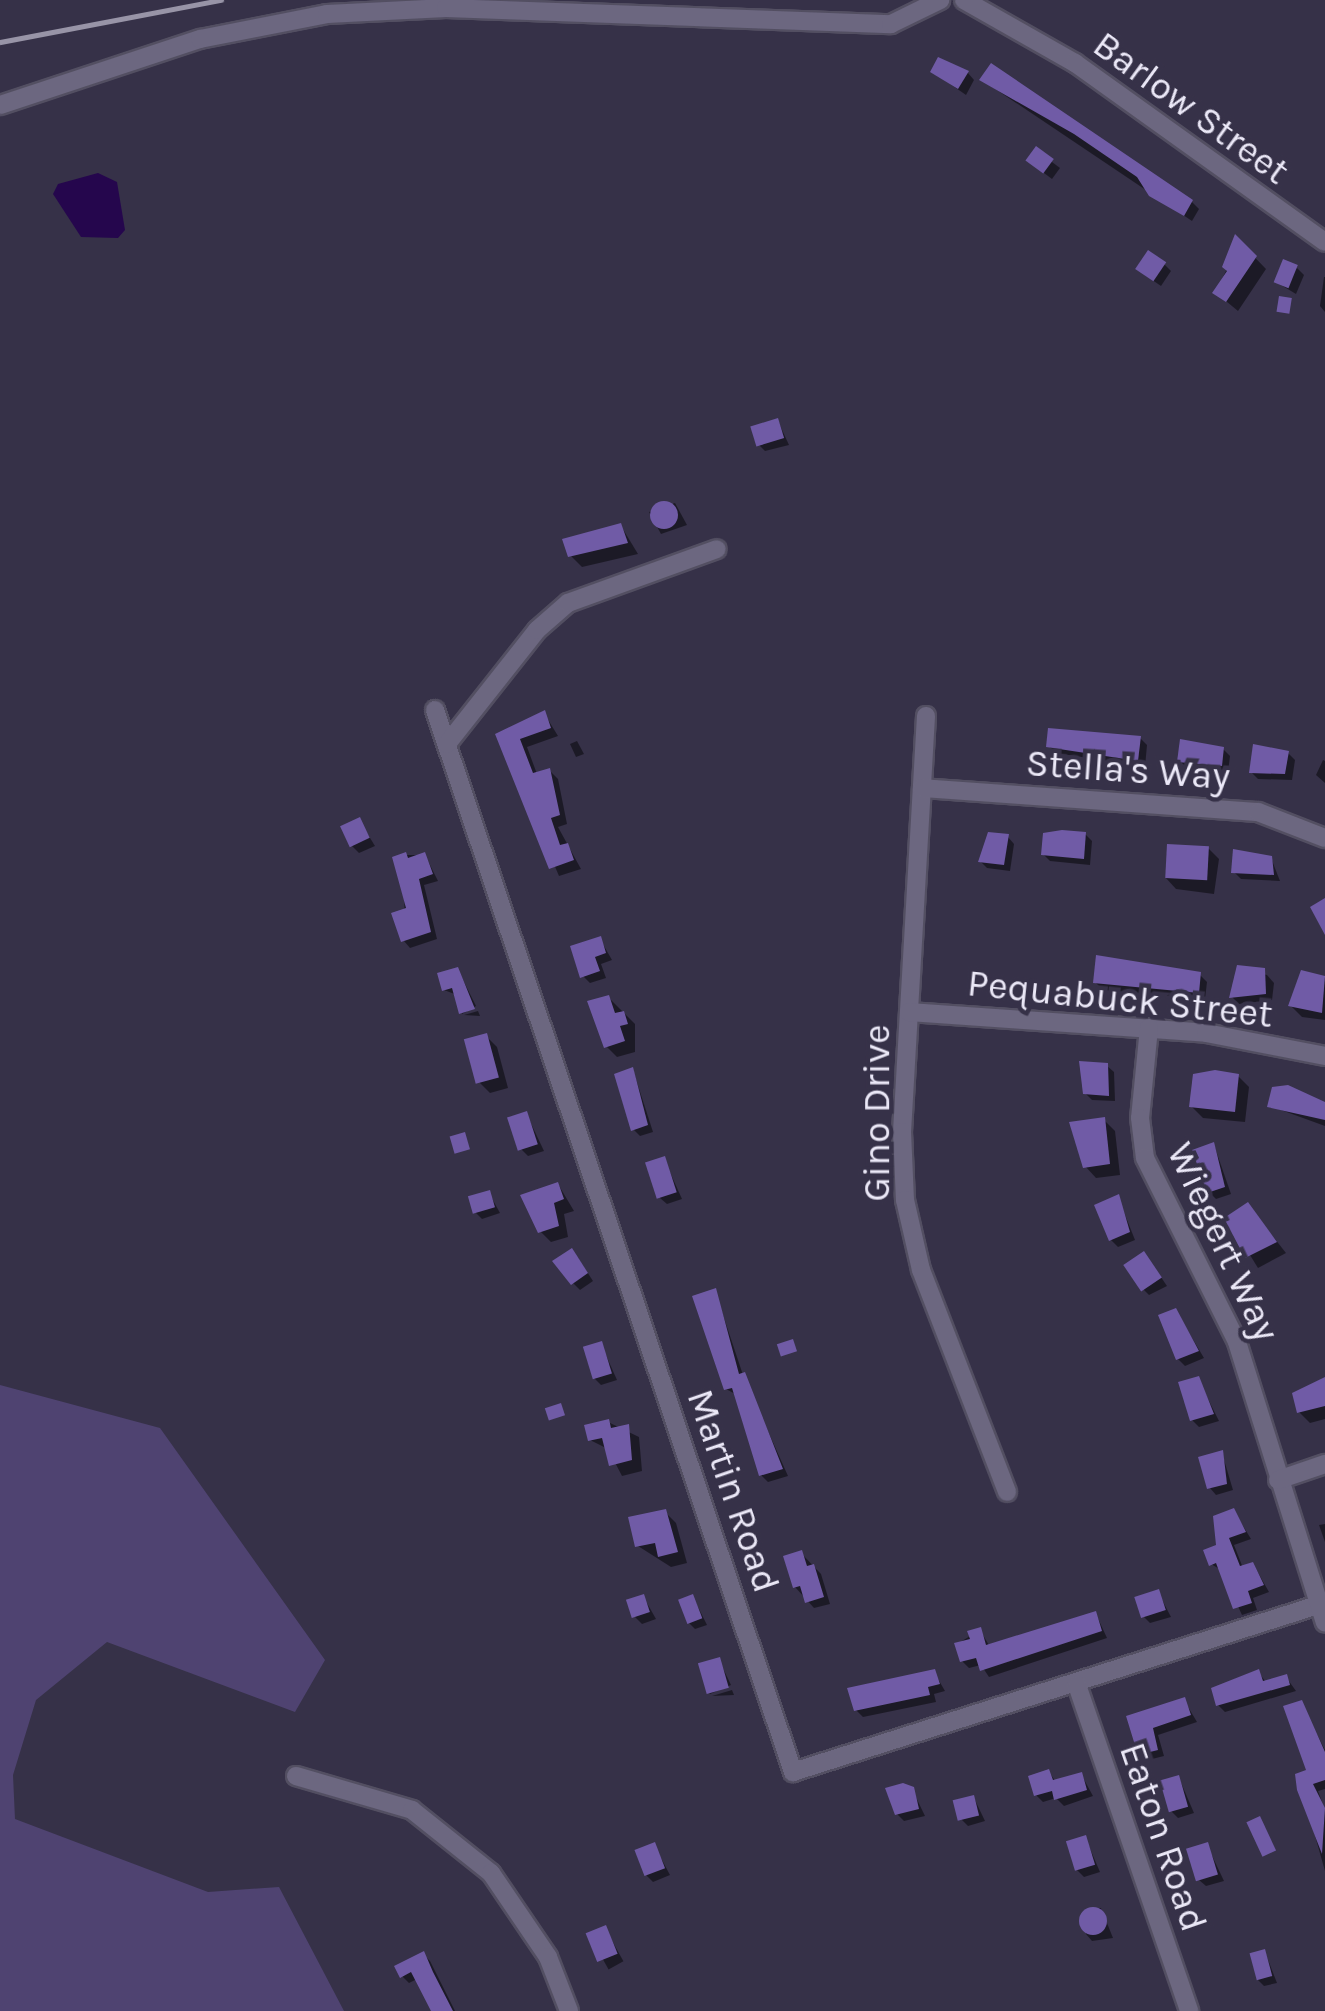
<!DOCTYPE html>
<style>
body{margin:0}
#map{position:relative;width:1325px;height:2011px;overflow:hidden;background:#363148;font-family:Karla,sans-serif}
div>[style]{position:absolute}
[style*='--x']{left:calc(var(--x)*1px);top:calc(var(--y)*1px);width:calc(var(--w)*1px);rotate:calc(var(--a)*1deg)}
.green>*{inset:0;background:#4f4371}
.water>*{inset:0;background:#25064d}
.shadow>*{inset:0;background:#0007;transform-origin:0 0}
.building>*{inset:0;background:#705ba6;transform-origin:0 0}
.round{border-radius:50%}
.roads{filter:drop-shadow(2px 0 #534f62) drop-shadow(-2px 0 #534f62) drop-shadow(0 2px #534f62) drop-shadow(0 -2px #534f62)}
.street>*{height:18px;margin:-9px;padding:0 9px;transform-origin:9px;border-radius:9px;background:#6c6780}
.rail>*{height:5px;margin:-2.5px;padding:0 2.5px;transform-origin:2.5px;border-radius:2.5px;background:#9894a7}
span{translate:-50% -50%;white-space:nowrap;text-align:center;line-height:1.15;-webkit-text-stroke:9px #363148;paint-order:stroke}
.street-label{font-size:38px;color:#ebe8f7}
</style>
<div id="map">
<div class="green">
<i style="clip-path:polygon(0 1385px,160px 1428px,325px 1660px,295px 1712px,107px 1642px,36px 1700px,13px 1775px,15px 1819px,208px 1892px,279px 1887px,344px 2011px,0 2011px)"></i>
</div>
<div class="water">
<i style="clip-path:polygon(98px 173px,117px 182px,125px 230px,118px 238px,81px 237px,53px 194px,58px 184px)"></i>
</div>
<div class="shadow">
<i style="clip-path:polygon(933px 72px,968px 73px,974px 80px,966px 95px)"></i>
<i style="clip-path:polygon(982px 80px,1192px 202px,1199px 209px,1192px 221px)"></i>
<i style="clip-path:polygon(1036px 150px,1060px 168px,1052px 179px,1036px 167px)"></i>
<i style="clip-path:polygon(1236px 238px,1266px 269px,1238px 311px,1215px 292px,1237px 250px)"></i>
<i style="clip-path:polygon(1164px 264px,1171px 271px,1161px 286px,1145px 275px)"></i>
<i style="clip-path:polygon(1297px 268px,1304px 275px,1296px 294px,1276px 282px)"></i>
<i style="clip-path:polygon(1324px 277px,1325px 277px,1325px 312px,1320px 306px)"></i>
<i style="clip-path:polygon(778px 421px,789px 445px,765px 451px,758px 444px)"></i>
<i style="clip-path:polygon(675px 503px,687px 525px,661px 534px,649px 512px)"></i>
<i style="clip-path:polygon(621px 526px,638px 554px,582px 567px,571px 556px)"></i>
<i style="clip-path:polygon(544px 713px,558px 736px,527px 747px,537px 774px,550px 771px,558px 779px,567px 824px,558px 827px,581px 869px,559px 876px,499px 736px)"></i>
<i style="clip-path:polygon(1140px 738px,1147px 745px,1145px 767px,1056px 753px,1049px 746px)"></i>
<i style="clip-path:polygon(577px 741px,584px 754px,576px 757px,570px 744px)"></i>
<i style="clip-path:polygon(1223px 749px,1230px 756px,1228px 772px,1187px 768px,1180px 761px)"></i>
<i style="clip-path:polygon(1288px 753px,1295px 760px,1292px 780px,1258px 779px,1251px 772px)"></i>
<i style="clip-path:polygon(1323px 760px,1325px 761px,1325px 783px,1316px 775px)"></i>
<i style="clip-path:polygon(359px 820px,375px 846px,359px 853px,352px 846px)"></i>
<i style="clip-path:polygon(1085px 834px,1092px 841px,1090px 865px,1050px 861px,1043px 854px)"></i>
<i style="clip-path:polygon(1008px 837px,1014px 844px,1010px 871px,987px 868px,981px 862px)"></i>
<i style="clip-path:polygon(1208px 848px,1219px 859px,1214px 894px,1176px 889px,1165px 877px)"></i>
<i style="clip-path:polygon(405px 855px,425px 855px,438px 881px,424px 885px,437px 939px,410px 948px,404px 941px)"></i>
<i style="clip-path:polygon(1271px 858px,1280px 881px,1241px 879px,1234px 872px)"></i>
<i style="clip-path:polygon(600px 939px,612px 960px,601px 964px,606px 978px,590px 983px,583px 976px)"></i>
<i style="clip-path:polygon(1239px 968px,1267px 975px,1274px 983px,1272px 1000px,1239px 1004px,1232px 997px)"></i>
<i style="clip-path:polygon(458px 970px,476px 1006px,462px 1014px,457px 995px,444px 990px)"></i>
<i style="clip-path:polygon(1302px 973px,1325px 978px,1325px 1020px,1302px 1017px,1291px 1006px)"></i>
<i style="clip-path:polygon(1200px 975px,1207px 982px,1205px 999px,1103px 990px,1096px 983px)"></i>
<i style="clip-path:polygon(609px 998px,635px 1024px,635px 1052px,617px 1057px,606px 1046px)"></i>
<i style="clip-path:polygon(478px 1011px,480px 1016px,464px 1015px)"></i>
<i style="clip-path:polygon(486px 1036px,497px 1047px,508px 1088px,490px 1093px,479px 1082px)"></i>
<i style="clip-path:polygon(1106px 1065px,1114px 1072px,1115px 1101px,1092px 1100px,1085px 1093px)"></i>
<i style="clip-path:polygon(633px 1070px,653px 1132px,640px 1136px,633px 1129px)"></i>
<i style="clip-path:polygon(1238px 1076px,1249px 1087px,1245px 1122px,1203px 1118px,1192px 1107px)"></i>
<i style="clip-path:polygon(1288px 1087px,1325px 1104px,1325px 1126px,1270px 1106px)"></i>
<i style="clip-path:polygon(526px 1113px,544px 1151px,528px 1156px,521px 1149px)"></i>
<i style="clip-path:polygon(1104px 1120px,1115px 1131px,1120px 1175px,1096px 1178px,1085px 1166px)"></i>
<i style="clip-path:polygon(1214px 1145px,1231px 1194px,1216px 1199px,1209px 1192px)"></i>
<i style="clip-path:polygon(664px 1159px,682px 1199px,667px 1204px,660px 1198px)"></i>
<i style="clip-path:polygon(558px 1184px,574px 1211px,564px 1214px,568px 1237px,551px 1242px,540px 1231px)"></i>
<i style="clip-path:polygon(489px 1193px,500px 1213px,482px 1219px,475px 1212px)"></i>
<i style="clip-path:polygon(1118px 1197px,1135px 1240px,1118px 1247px,1111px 1240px)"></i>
<i style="clip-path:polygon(1248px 1205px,1286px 1253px,1258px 1268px,1227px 1218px)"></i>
<i style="clip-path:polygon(578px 1258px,593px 1281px,580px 1290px,573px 1283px)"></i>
<i style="clip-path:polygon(1150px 1261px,1167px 1286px,1149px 1295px,1142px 1288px)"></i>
<i style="clip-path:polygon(715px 1291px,743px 1375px,788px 1476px,768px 1482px,761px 1475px,737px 1395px,726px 1389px)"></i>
<i style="clip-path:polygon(1176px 1311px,1204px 1358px,1185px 1366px,1178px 1359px)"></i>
<i style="clip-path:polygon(601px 1344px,617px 1380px,601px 1385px,594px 1378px)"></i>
<i style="clip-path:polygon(1198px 1379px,1219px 1421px,1199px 1427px,1192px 1420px)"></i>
<i style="clip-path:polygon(1325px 1382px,1325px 1419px,1310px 1423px,1299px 1412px)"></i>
<i style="clip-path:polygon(608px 1422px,639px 1437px,642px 1471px,622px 1476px,608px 1449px,590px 1440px)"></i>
<i style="clip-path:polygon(1222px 1453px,1233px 1490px,1216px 1495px,1210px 1488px)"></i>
<i style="clip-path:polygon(1234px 1511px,1251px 1539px,1234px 1545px,1243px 1568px,1253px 1564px,1269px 1592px,1253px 1598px,1257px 1610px,1242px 1615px,1221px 1570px,1211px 1564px)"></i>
<i style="clip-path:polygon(665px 1512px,676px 1523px,687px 1563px,671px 1567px,638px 1546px)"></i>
<i style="clip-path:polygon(1325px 1524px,1325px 1542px,1319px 1525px)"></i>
<i style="clip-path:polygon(801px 1553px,821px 1574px,830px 1604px,814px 1608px,795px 1587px)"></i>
<i style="clip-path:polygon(1158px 1592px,1171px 1617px,1150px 1623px,1143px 1616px)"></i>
<i style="clip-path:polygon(643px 1596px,656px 1619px,642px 1624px,635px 1617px)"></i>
<i style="clip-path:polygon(693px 1597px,707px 1625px,695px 1629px,688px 1622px)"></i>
<i style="clip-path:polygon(1096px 1614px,1107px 1638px,989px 1677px,981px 1665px,969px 1668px,962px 1661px,957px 1644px,980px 1630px,990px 1647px)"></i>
<i style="clip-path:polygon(719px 1660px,731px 1685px,710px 1694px,709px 1693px)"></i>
<i style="clip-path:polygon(934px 1672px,945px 1691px,934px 1694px,936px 1702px,863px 1717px,856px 1710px)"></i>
<i style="clip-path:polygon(1258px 1672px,1266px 1682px,1286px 1677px,1296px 1691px,1225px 1712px,1218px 1705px)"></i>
<i style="clip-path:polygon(732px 1690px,734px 1695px,712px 1696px)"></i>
<i style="clip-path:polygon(1184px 1700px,1197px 1722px,1158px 1735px,1164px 1756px,1148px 1760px,1129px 1718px)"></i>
<i style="clip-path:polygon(1301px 1703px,1325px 1750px,1325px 1789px,1318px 1791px,1325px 1810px,1325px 1871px,1298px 1776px,1309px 1772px)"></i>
<i style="clip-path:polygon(1049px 1772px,1056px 1782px,1081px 1774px,1093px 1796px,1064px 1806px,1056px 1798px,1043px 1802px,1036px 1795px)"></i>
<i style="clip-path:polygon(1179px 1778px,1194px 1813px,1178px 1818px,1171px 1811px)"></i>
<i style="clip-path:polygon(912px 1789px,925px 1816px,904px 1821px,897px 1814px)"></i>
<i style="clip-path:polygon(974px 1798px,985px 1821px,968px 1826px,961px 1819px)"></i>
<i style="clip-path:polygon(1085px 1837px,1100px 1872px,1084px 1877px,1077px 1870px)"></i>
<i style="clip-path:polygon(654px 1845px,670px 1875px,653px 1882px,646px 1875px)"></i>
<i style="clip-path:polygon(1207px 1845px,1224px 1881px,1206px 1886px,1199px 1880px)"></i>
<i style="clip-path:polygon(1101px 1908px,1113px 1938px,1092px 1941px,1086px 1934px,1087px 1910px)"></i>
<i style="left:605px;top:1928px;width:38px;height:17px;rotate:61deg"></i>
<i style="clip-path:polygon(1265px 1952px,1277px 1983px,1264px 1986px,1257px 1979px)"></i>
<i style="clip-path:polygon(423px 1954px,430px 1961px,455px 2011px,434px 2011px,417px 1979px,409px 1983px,402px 1976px)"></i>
</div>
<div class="building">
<i style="clip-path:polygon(938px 57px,969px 71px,958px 89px,930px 72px)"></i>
<i style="clip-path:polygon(991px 63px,1193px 200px,1184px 216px,1149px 196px,1137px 177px,1074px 134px,979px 80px)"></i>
<i style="left:1036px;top:146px;width:22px;height:18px;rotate:36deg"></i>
<i style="clip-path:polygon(1235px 234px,1257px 256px,1226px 302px,1212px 293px,1227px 271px,1222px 267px)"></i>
<i style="left:1148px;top:250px;width:22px;height:23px;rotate:34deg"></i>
<i style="left:1283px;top:259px;width:16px;height:25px;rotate:22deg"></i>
<i style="left:1279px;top:296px;width:13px;height:16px;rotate:9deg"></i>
<i style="left:778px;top:418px;width:21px;height:29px;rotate:73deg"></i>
<i class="round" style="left:650px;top:501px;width:28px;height:28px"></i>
<i style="clip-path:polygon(621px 523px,628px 543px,568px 557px,562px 539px)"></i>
<i style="clip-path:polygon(545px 710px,551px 728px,520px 739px,533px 773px,550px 768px,560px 815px,551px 818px,560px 845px,568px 843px,574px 860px,549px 869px,495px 734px)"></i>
<i style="clip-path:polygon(1048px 728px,1141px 736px,1138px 761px,1046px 747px)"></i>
<i style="clip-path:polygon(1180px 739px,1224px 747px,1222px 766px,1177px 762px)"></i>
<i style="clip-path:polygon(1253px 744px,1289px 751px,1285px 774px,1249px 773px)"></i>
<i style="left:360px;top:817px;width:23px;height:22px;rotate:65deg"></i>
<i style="clip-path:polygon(1062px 830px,1086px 832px,1084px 859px,1041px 855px,1043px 833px)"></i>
<i style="clip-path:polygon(988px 832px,1009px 834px,1004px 865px,978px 862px)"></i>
<i style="left:1167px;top:844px;width:42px;height:34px;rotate:3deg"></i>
<i style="clip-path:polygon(1233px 849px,1272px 856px,1274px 875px,1231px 873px)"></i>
<i style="clip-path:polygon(406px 852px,408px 858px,425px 852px,433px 874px,419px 879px,431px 932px,401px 942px,391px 913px,406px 908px,392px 857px)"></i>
<i style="clip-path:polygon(1325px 898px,1325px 935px,1310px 907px)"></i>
<i style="clip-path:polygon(601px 936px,606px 953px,595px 957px,600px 971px,580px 978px,570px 946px)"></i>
<i style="clip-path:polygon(1096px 955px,1201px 972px,1199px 993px,1093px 983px)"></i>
<i style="clip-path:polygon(1237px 965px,1265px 968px,1266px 994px,1229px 998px)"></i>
<i style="clip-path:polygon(458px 967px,475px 1009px,459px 1014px,452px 988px,442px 991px,437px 973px)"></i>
<i style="clip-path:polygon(1301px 970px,1325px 976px,1322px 1013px,1288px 1006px)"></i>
<i style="clip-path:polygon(609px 995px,615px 1013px,624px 1011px,628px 1024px,620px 1026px,625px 1041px,604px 1048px,587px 1001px)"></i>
<i style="left:487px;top:1033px;width:46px;height:24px;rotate:75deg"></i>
<i style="clip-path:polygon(1079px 1061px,1108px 1063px,1109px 1096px,1083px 1094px)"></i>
<i style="clip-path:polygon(633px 1067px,648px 1125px,631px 1131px,614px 1074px)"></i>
<i style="clip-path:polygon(1215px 1070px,1239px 1074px,1235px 1112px,1189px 1107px,1193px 1074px)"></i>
<i style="clip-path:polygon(1288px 1085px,1325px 1102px,1325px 1120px,1267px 1107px,1272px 1087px)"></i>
<i style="left:527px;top:1111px;width:35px;height:21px;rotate:72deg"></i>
<i style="clip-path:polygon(1105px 1117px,1110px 1164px,1083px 1168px,1069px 1122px)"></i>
<i style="left:465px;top:1132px;width:18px;height:16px;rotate:74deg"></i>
<i style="clip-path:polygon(1214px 1142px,1225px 1187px,1207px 1193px,1192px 1150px)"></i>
<i style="left:665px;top:1156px;width:38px;height:21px;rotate:72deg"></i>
<i style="clip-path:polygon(558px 1182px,564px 1199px,554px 1203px,559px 1226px,538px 1233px,520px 1195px)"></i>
<i style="left:490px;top:1190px;width:18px;height:23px;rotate:74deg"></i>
<i style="clip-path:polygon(1119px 1194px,1130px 1232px,1109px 1241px,1094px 1205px)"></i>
<i style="clip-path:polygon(1248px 1202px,1277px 1242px,1245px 1258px,1224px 1218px)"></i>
<i style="clip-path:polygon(572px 1248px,588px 1273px,571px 1285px,552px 1261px)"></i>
<i style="left:1144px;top:1251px;width:32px;height:25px;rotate:56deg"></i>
<i style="clip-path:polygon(716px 1288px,739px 1374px,745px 1372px,783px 1469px,759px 1476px,732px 1388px,724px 1390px,692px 1296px)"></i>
<i style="clip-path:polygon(1176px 1308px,1199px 1351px,1176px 1360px,1158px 1315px)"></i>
<i style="left:793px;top:1339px;width:13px;height:17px;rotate:72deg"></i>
<i style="left:602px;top:1341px;width:34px;height:20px;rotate:73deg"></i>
<i style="clip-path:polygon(1199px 1376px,1214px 1414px,1190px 1421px,1178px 1382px)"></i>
<i style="clip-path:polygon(1325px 1377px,1325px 1406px,1297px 1413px,1292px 1393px)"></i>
<i style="left:561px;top:1403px;width:13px;height:17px;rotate:72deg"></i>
<i style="clip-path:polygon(609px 1419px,611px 1428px,629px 1424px,632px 1460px,609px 1466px,602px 1438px,588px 1441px,584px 1425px)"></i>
<i style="clip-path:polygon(1223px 1450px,1227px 1484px,1207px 1489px,1198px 1457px)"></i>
<i style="clip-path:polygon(1234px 1508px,1246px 1532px,1229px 1538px,1240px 1566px,1253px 1562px,1264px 1585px,1248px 1591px,1252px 1603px,1233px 1609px,1216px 1563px,1209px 1566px,1203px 1550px,1216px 1545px,1213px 1516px)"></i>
<i style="clip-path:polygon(666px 1509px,678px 1552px,658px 1557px,655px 1543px,635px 1547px,628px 1517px)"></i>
<i style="clip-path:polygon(802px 1550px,807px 1566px,814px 1564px,824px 1597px,805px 1603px,800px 1586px,793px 1588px,783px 1556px)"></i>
<i style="left:1159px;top:1589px;width:22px;height:26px;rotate:72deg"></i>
<i style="left:644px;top:1594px;width:19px;height:19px;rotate:72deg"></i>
<i style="left:693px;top:1594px;width:26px;height:16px;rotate:69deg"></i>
<i style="clip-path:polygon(1096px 1611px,1102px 1631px,980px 1671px,976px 1658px,960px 1662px,954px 1643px,970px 1639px,967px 1631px,981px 1627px,986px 1645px)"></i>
<i style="left:720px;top:1657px;width:32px;height:23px;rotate:74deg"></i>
<i style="clip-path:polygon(935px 1669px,940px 1684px,928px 1687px,930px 1695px,854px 1711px,847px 1688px)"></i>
<i style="clip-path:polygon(1259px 1669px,1263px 1681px,1287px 1674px,1290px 1685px,1216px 1706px,1211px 1688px)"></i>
<i style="clip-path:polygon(1185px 1697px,1191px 1715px,1153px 1728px,1158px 1750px,1138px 1755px,1126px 1716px)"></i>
<i style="clip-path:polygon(1302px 1700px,1325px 1752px,1325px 1780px,1313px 1784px,1325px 1808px,1322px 1854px,1297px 1790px,1295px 1774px,1306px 1770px,1283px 1706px)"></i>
<i style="clip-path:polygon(1049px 1769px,1053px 1780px,1082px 1772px,1087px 1790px,1054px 1800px,1052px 1791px,1034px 1796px,1028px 1776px)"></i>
<i style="left:1179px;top:1775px;width:33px;height:20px;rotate:74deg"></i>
<i style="clip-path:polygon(903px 1783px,914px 1787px,919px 1809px,895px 1815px,885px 1788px)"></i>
<i style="left:974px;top:1795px;width:21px;height:22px;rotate:76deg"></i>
<i style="left:1260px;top:1816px;width:38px;height:15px;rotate:65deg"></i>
<i style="left:1086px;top:1835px;width:31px;height:21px;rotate:73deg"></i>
<i style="left:655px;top:1842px;width:28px;height:22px;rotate:69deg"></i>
<i style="left:1208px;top:1842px;width:34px;height:23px;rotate:73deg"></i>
<i class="round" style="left:1079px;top:1907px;width:28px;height:28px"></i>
<i style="left:606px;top:1925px;width:31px;height:22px;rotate:68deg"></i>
<i style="left:1265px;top:1949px;width:28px;height:16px;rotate:75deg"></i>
<i style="clip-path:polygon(424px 1951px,433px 1972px,453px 2011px,431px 2011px,411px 1972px,400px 1978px,394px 1966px)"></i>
</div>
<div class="roads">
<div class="street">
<i style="--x:964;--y:0;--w:128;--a:29.6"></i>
<i style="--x:1075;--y:63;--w:307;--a:35.6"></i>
<i style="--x:0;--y:105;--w:211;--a:-18.3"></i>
<i style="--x:200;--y:39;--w:129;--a:-11.1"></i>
<i style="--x:327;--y:14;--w:119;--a:-2.9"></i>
<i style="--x:446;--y:8;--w:445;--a:2.1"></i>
<i style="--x:891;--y:24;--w:55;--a:-26.1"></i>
<i style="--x:435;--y:710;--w:1121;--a:71.37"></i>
<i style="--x:793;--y:1772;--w:551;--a:-17.65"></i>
<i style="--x:926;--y:716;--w:417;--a:93.3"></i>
<i style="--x:902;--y:1132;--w:68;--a:87.5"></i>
<i style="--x:905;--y:1200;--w:72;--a:77.1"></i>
<i style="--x:921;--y:1270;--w:238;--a:68.8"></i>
<i style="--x:447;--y:744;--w:145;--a:-51.7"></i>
<i style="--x:537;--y:630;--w:41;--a:-41.1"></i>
<i style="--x:568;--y:603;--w:158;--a:-19.9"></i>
<i style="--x:922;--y:788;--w:337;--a:4.1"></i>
<i style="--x:1258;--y:812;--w:72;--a:21.2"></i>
<i style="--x:909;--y:1012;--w:298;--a:4"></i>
<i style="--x:1206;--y:1033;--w:121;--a:10.9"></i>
<i style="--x:1149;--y:1028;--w:90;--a:95.7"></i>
<i style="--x:1140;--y:1118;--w:40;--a:82.9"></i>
<i style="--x:1145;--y:1158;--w:206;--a:63.4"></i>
<i style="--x:1237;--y:1342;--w:294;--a:72.6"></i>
<i style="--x:1278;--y:1480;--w:50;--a:-18.8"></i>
<i style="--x:1077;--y:1685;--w:345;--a:71"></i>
<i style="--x:296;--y:1776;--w:121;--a:16.3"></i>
<i style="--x:412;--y:1810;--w:101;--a:38.6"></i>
<i style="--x:491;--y:1873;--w:102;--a:55.8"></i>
<i style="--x:548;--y:1957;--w:58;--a:68.7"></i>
</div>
</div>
<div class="rail">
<i style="--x:0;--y:42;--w:225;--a:-10.8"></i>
</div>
<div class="street-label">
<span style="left:1191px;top:108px;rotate:36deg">Barlow Street</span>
<span style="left:1128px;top:770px;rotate:4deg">Stella's Way</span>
<span style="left:1120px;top:999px;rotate:6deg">Pequabuck Street</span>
<span style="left:877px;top:1113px;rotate:-90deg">Gino Drive</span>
<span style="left:1223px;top:1242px;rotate:65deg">Wiegert Way</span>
<span style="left:733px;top:1491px;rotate:71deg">Martin Road</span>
<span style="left:1163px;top:1837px;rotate:71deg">Eaton Road</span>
</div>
</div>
